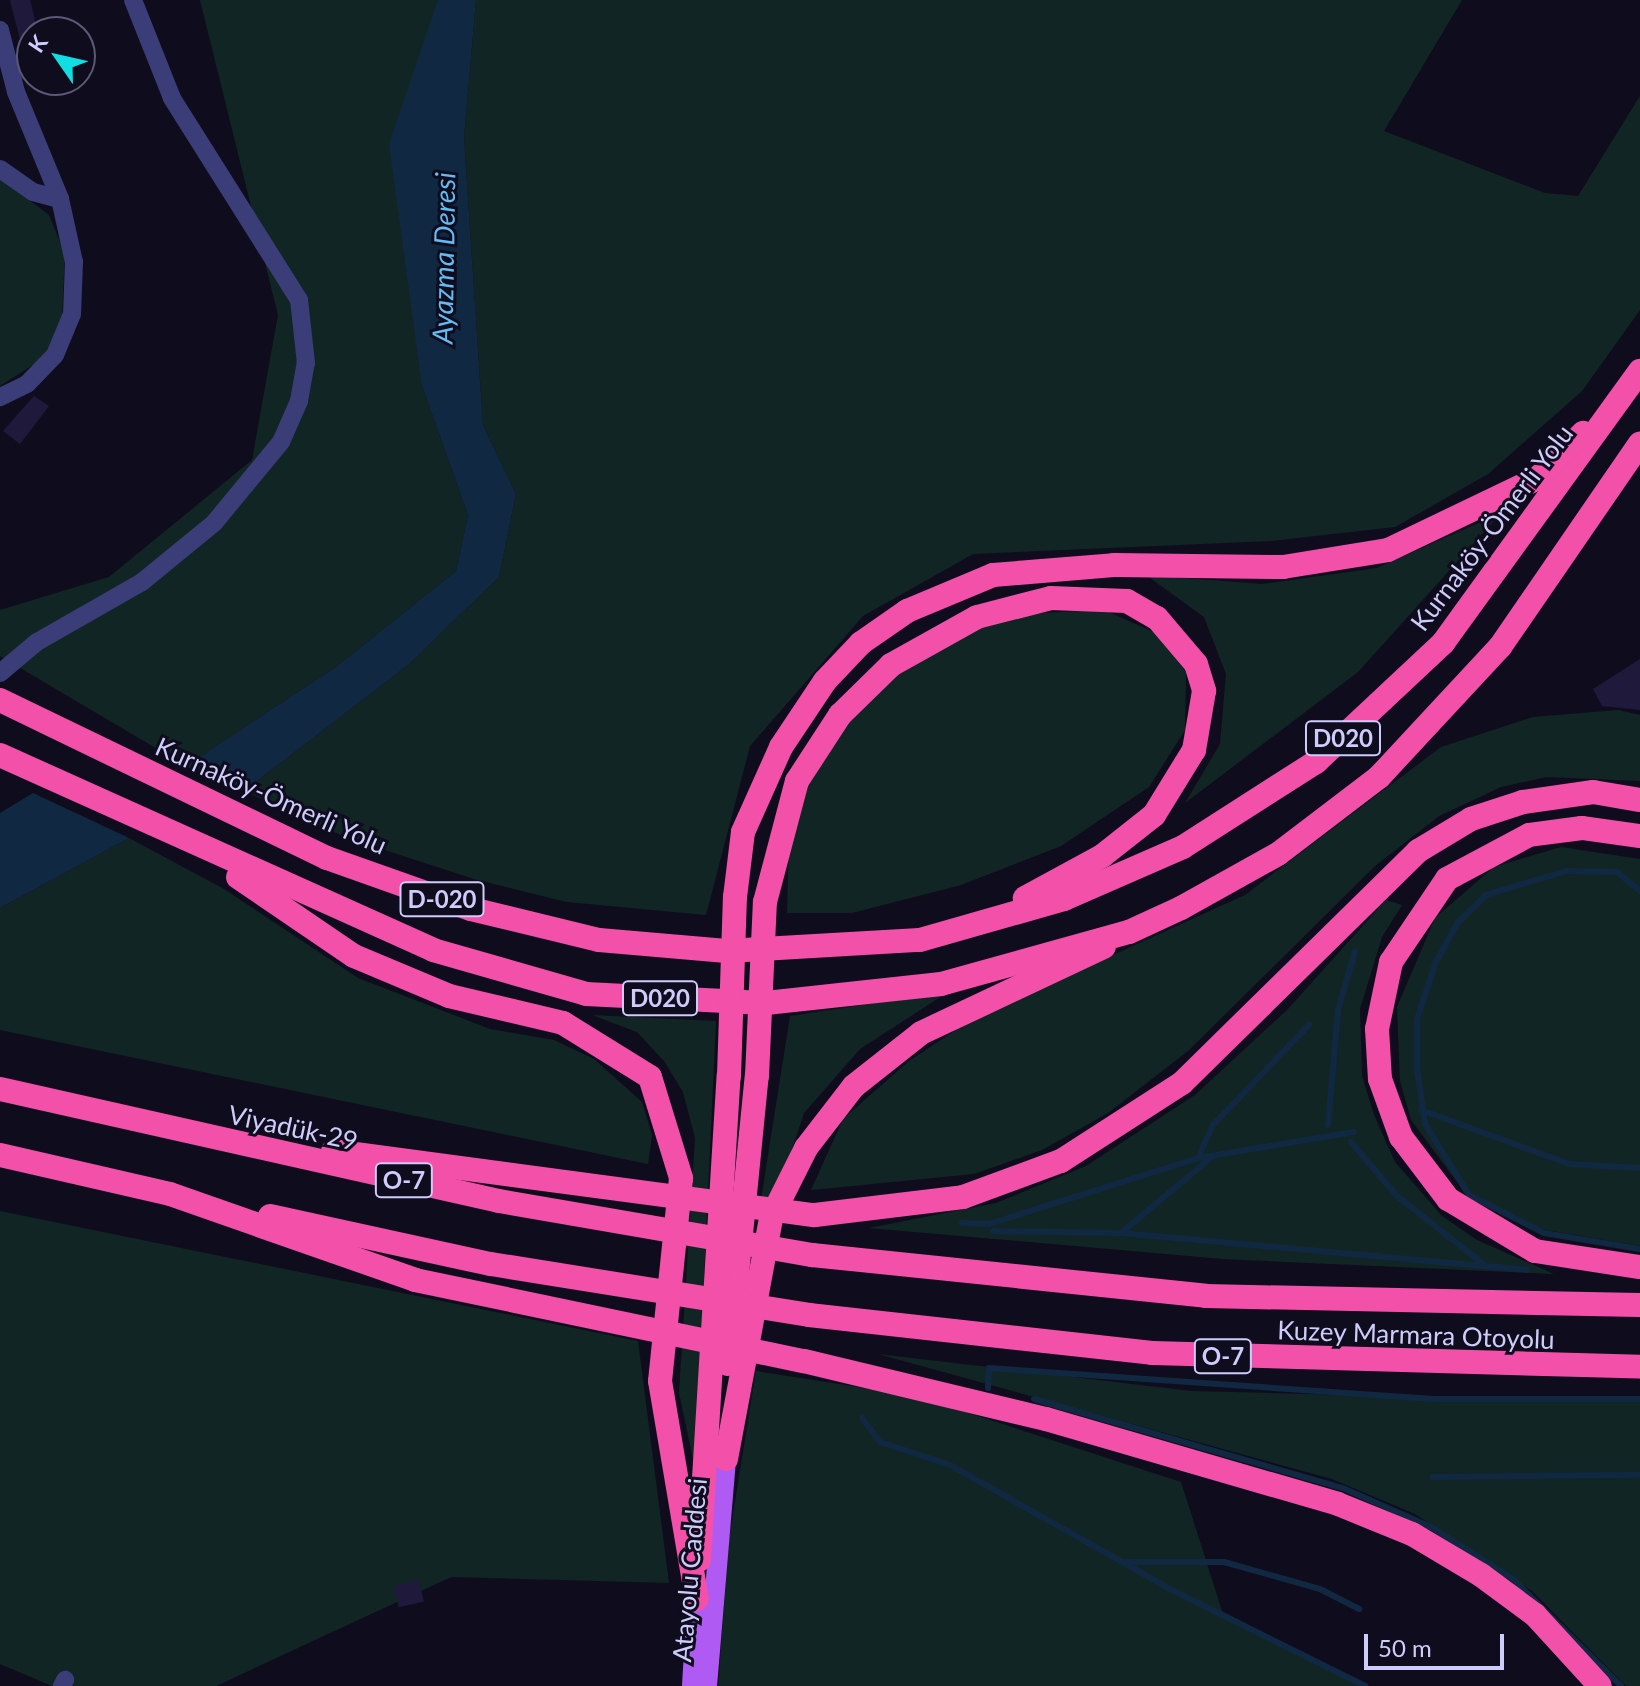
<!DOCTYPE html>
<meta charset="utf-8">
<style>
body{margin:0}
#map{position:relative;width:1640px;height:1686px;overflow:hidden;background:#0f0d1d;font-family:Lato,sans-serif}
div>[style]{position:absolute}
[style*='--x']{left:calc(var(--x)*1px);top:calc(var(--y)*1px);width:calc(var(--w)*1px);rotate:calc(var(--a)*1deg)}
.green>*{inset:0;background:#112624}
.water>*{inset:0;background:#112842}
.stream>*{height:6px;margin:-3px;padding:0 3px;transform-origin:3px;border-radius:3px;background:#112842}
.building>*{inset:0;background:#1f1a3c;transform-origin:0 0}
.street>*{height:18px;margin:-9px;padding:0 9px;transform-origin:9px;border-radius:9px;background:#3b3d78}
.primary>*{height:20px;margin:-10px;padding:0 10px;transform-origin:10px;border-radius:10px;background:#af5bf3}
.highway>*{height:24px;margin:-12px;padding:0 12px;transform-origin:12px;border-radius:12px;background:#f350aa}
.highway-bridge>*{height:24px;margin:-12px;padding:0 12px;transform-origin:12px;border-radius:12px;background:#f350aa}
span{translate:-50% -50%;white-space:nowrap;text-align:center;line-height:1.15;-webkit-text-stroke:6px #0f0d1d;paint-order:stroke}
.shield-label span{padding:2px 6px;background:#0f0d1d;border:2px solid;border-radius:6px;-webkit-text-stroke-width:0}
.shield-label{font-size:24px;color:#ceccfb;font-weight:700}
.street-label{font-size:26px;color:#ceccfb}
.water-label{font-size:28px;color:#62bbf4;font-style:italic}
.north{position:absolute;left:16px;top:16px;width:80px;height:80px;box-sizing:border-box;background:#0f0d1d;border:2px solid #5b5976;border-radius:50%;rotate:304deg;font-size:22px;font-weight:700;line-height:32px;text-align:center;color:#ceccfb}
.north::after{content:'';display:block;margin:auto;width:28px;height:36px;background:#10dee3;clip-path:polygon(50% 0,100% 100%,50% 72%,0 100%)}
.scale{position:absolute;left:1364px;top:1634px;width:140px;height:36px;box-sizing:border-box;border:4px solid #ceccfb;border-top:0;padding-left:10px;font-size:24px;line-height:28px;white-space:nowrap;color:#ceccfb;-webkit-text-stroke:6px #0f0d1d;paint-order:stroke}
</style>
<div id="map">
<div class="green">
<i style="clip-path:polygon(200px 0,438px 0,422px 386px,468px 515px,456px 571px,336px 667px,186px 766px,0 656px,0 610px,109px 577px,252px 460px,278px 315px)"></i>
<i style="clip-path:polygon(476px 0,1462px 0,1384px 131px,1545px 193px,1578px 196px,1640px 96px,1640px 310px,1582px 391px,1488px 474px,1395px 527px,1271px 541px,973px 554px,863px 616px,750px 746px,706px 915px,567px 902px,474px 879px,345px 837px,244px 791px,408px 665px,499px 577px,516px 494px,483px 425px,464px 138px)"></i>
<i style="clip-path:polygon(0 178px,49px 215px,65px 254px,62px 315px,50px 354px,0 386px)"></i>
<i style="clip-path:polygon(1501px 513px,1358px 672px,1185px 803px,1220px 744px,1226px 674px,1204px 617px,1146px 575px,1262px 584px,1377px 568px)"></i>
<i style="clip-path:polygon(1104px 610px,1156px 633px,1186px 672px,1185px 730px,1149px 787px,1061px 846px,961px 885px,852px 913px,787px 913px,789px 844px,808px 766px,852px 705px,943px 640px,1021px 614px)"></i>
<i style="clip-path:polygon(1618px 710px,1640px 715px,1640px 781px,1546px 777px,1501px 787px,1439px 816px,1375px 866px,1188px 1051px,1108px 1113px,1042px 1150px,974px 1174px,811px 1190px,843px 1119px,909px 1061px,974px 1018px,1245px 895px,1441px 747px,1533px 717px)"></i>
<i style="clip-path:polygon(129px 838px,224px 889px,358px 978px,490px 1029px,554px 1040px,594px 1059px,642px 1102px,652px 1135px,648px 1164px,0 1030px,0 908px)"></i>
<i style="clip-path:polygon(1561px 847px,1640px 859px,1640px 1246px,1540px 1229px,1463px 1190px,1411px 1120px,1400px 1081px,1397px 1007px,1435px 918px,1494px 867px)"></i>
<i style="clip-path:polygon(1386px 900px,1402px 905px,1382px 937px,1360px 1009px,1362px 1076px,1374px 1115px,1395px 1162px,1442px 1216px,1477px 1240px,1554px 1274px,1223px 1259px,869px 1228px,996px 1203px,1086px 1166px,1195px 1095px,1288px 1009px)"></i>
<i style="clip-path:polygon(948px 992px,860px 1049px,804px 1113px,748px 1282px,790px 1016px)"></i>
<i style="clip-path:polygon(592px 1015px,716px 1021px,695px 1469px,679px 1393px,695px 1138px,683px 1092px,664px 1061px,637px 1032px)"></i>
<i style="clip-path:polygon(0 1211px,638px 1341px,669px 1583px,451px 1577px,216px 1686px,52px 1686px,0 1664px)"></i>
<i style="clip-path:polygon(878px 1354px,1191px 1391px,1640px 1402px,1640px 1686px,1626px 1686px,1532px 1591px,1415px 1514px,1332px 1479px)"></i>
<i style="clip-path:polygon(756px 1371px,916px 1396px,1181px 1482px,1222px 1611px,1365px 1686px,718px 1686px,729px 1539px)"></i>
</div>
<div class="water">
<i style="clip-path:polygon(438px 0,476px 0,464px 138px,483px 425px,516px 494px,499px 577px,408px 665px,244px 791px,186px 766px,336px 667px,456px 571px,468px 515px,422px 386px,389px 144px)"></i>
<i style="clip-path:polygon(33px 793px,129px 838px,0 908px,0 813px)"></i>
</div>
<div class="stream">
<i style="--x:1640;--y:891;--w:30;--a:-140"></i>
<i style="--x:1617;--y:872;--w:51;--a:-178.9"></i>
<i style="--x:1566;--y:871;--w:84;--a:163.3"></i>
<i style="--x:1486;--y:895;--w:39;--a:136"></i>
<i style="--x:1458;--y:922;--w:46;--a:118.8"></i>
<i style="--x:1436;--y:962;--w:60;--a:108.4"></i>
<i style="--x:1417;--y:1019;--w:49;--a:90"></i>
<i style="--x:1417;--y:1068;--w:57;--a:81.9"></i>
<i style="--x:1425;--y:1124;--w:84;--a:58.2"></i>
<i style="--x:1469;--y:1195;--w:84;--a:26.9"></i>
<i style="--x:1544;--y:1233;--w:97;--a:9.5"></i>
<i style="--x:1421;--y:1110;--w:158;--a:20"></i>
<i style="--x:1569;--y:1164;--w:71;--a:3.2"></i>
<i style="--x:1328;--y:1125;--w:115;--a:-85"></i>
<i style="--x:1338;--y:1010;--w:61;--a:-73.9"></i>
<i style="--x:1351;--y:1142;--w:71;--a:49.6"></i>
<i style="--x:1397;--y:1196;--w:113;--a:38.2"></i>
<i style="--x:1198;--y:1158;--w:36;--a:-66"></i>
<i style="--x:1213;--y:1125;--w:139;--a:-46.2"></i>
<i style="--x:962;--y:1223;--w:27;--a:2"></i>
<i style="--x:989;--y:1224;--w:219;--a:-17.5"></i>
<i style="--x:1198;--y:1158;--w:158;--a:-9.5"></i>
<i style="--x:993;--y:1231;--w:128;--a:0.9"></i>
<i style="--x:1121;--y:1233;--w:407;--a:5.2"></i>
<i style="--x:1121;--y:1233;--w:120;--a:-39.9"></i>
<i style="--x:988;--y:1388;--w:20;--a:-87"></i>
<i style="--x:989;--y:1368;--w:449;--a:4"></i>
<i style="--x:1437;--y:1399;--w:203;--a:0"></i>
<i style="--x:1034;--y:1399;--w:324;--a:16.1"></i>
<i style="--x:1345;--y:1489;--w:94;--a:23.8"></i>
<i style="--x:1431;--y:1527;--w:97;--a:32.4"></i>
<i style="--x:1513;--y:1579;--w:152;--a:44.7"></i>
<i style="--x:862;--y:1418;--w:30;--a:53"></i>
<i style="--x:880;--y:1442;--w:74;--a:18.2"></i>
<i style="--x:950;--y:1465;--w:253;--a:29.4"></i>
<i style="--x:1170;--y:1589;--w:218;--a:26.4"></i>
<i style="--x:1433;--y:1477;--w:207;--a:-0.6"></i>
<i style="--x:1124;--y:1562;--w:100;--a:0"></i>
<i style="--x:1224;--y:1562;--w:100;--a:15.7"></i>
<i style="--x:1320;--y:1589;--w:44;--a:27.1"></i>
</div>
<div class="building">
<i style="clip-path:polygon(10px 0,30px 0,38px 32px,32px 32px,32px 87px)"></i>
<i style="clip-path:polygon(34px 396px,49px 406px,20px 444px,3px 431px)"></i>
<i style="clip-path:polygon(1640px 659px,1640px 710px,1602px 706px,1593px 689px)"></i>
<i style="left:419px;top:1580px;width:22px;height:26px;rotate:77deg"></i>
</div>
<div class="street">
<i style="--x:0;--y:30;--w:64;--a:75.5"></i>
<i style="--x:16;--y:92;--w:116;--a:67.6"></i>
<i style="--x:60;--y:199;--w:65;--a:77.5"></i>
<i style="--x:74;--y:262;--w:52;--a:92.2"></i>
<i style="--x:72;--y:314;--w:44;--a:112.5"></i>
<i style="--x:55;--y:355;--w:40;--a:134"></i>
<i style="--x:27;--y:384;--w:30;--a:154"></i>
<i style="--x:0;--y:169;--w:40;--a:34.9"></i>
<i style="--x:33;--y:192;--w:28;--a:15"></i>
<i style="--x:0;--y:673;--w:48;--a:-40"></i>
<i style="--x:37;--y:642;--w:121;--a:-29.7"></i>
<i style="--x:142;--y:582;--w:93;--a:-39.3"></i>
<i style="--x:214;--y:523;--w:105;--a:-50.4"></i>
<i style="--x:281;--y:442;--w:45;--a:-66.3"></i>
<i style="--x:299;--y:401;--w:39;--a:-80"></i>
<i style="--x:306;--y:363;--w:63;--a:-96.3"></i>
<i style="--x:299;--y:300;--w:239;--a:-122.2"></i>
<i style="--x:172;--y:98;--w:105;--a:-111.7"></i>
<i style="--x:62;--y:1686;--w:7;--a:-63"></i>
</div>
<div class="primary">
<i style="--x:692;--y:1686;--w:87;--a:-86.7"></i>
<i style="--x:707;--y:1686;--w:228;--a:-85.2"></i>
</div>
<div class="highway">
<i style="--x:0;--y:700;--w:363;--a:25.8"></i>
<i style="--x:327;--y:858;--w:153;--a:19.5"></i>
<i style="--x:471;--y:909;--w:132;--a:13.6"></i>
<i style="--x:599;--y:940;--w:128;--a:4.9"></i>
<i style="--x:727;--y:951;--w:193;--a:-3.3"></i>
<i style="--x:920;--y:940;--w:150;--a:-15.9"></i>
<i style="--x:1064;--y:899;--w:130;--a:-23.6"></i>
<i style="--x:1183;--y:847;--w:158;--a:-32.6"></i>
<i style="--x:1316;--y:762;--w:174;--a:-43.1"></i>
<i style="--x:1443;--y:643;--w:336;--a:-54.1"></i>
<i style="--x:0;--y:755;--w:475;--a:24.2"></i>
<i style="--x:433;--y:950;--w:159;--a:16"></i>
<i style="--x:586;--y:994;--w:180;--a:2.9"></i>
<i style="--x:766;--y:1003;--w:176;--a:-6.2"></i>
<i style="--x:941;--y:984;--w:195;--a:-15.5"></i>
<i style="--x:1129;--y:932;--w:57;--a:-24.8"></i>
<i style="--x:1181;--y:908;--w:111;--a:-29.1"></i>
<i style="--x:1278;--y:854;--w:127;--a:-37.3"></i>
<i style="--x:1379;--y:777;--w:178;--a:-47.1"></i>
<i style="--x:1500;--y:647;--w:247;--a:-55.5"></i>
<i style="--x:1640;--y:836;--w:59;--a:-172.1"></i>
<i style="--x:1582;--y:828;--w:53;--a:172.5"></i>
<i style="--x:1529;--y:835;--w:93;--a:151.8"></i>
<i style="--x:1447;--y:879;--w:100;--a:124"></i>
<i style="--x:1391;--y:962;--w:68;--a:101.8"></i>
<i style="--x:1377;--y:1029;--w:50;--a:86.6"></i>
<i style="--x:1380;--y:1079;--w:62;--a:70.1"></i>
<i style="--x:1401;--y:1137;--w:78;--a:52.8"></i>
<i style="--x:1448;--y:1199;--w:101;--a:30.9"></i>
<i style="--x:1535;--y:1251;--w:106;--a:8.7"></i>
<i style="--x:238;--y:877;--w:140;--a:34.3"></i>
<i style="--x:354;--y:956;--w:103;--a:22.8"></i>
<i style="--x:449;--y:996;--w:117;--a:13.3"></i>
<i style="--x:563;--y:1023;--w:102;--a:31.8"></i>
<i style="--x:650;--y:1077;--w:106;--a:72.9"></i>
<i style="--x:681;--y:1178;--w:204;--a:95.9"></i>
<i style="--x:660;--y:1381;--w:221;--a:80.4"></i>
<i style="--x:735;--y:897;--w:65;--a:-83"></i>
<i style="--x:743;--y:832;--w:93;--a:-65.9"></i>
<i style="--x:781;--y:747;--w:79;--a:-56.3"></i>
<i style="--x:825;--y:681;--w:52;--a:-46.5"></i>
<i style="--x:861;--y:643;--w:56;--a:-34.8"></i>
<i style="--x:907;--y:611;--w:93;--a:-22.7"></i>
<i style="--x:993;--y:575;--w:121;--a:-4.7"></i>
<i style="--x:1114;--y:565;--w:169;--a:0.7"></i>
<i style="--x:1283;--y:567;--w:106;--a:-9.2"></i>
<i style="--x:1388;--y:550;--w:166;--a:-25.6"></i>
<i style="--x:1538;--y:478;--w:64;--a:-45"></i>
<i style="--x:765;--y:902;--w:125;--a:-75.2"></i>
<i style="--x:797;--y:781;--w:79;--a:-56.9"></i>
<i style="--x:840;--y:715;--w:71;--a:-44.4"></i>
<i style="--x:891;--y:665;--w:98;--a:-29.2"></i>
<i style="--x:977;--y:617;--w:76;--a:-14.4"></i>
<i style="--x:1051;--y:598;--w:76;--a:2.3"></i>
<i style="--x:1127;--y:601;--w:34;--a:30"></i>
<i style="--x:1157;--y:618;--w:60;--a:49.7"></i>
<i style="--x:1196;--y:664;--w:28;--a:73"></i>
<i style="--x:1204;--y:691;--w:60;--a:99.6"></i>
<i style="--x:1194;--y:750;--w:76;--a:121.6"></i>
<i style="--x:1154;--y:815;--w:66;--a:141.7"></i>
<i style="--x:1102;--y:856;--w:88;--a:151.4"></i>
<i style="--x:0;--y:1155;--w:174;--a:12.9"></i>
<i style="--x:815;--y:1215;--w:149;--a:-6.9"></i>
<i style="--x:963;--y:1197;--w:104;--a:-20.2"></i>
<i style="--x:1061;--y:1161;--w:144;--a:-32.8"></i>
<i style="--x:1182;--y:1083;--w:331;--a:-44.5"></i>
<i style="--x:1418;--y:851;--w:62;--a:-31.1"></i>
<i style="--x:1471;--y:819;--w:55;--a:-18.1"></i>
<i style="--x:1523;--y:802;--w:71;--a:-8.1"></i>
<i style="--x:1593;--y:792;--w:48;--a:9.7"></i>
<i style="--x:812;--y:1255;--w:396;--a:5.9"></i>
<i style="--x:1206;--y:1296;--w:434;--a:1.2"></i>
<i style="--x:809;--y:1315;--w:345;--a:6.3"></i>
<i style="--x:1152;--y:1353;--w:488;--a:1.6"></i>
<i style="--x:804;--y:1361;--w:249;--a:13.5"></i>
<i style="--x:1046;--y:1419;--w:304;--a:16.2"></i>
<i style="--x:1338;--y:1504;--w:80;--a:22.1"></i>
<i style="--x:1412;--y:1534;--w:80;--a:30.7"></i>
<i style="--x:1481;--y:1575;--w:67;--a:36.5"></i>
<i style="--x:1535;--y:1615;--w:96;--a:47.5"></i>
<i style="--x:728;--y:1364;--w:289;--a:-84.3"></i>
<i style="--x:726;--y:1459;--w:245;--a:-79.4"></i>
<i style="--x:771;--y:1218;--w:78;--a:-63.4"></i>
<i style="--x:806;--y:1148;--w:78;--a:-52.3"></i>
<i style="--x:854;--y:1086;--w:85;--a:-38.3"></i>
<i style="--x:921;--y:1033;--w:202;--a:-25.2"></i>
<i style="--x:699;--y:1560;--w:485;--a:-86.5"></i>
</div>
<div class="highway-bridge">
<i style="--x:729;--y:1076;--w:179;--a:-88.1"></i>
<i style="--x:757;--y:1076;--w:174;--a:-87.4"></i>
<i style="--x:0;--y:1089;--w:511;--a:12.65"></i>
<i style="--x:499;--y:1201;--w:318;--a:9.8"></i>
<i style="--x:333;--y:1151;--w:486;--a:7.6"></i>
<i style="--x:170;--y:1194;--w:260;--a:19.3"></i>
<i style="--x:415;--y:1280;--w:397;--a:11.8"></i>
<i style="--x:270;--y:1216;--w:226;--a:12.3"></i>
<i style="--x:491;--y:1264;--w:322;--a:9.1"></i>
</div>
<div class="shield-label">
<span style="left:1343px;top:738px">D020</span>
<span style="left:442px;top:899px">D-020</span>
<span style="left:660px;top:998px">D020</span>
<span style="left:404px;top:1180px">O-7</span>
<span style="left:1223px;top:1356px">O-7</span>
</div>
<div class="street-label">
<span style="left:1492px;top:528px;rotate:-53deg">Kurnaköy-Ömerli Yolu</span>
<span style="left:271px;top:796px;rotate:24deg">Kurnaköy-Ömerli Yolu</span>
<span style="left:293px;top:1128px;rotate:12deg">Viyadük-29</span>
<span style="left:1416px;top:1335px;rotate:2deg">Kuzey Marmara Otoyolu</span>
<span style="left:690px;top:1570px;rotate:-85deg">Atayolu Caddesi</span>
</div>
<div class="water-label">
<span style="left:443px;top:258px;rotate:-89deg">Ayazma Deresi</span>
</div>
<div class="north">K</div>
<div class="scale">50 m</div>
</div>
